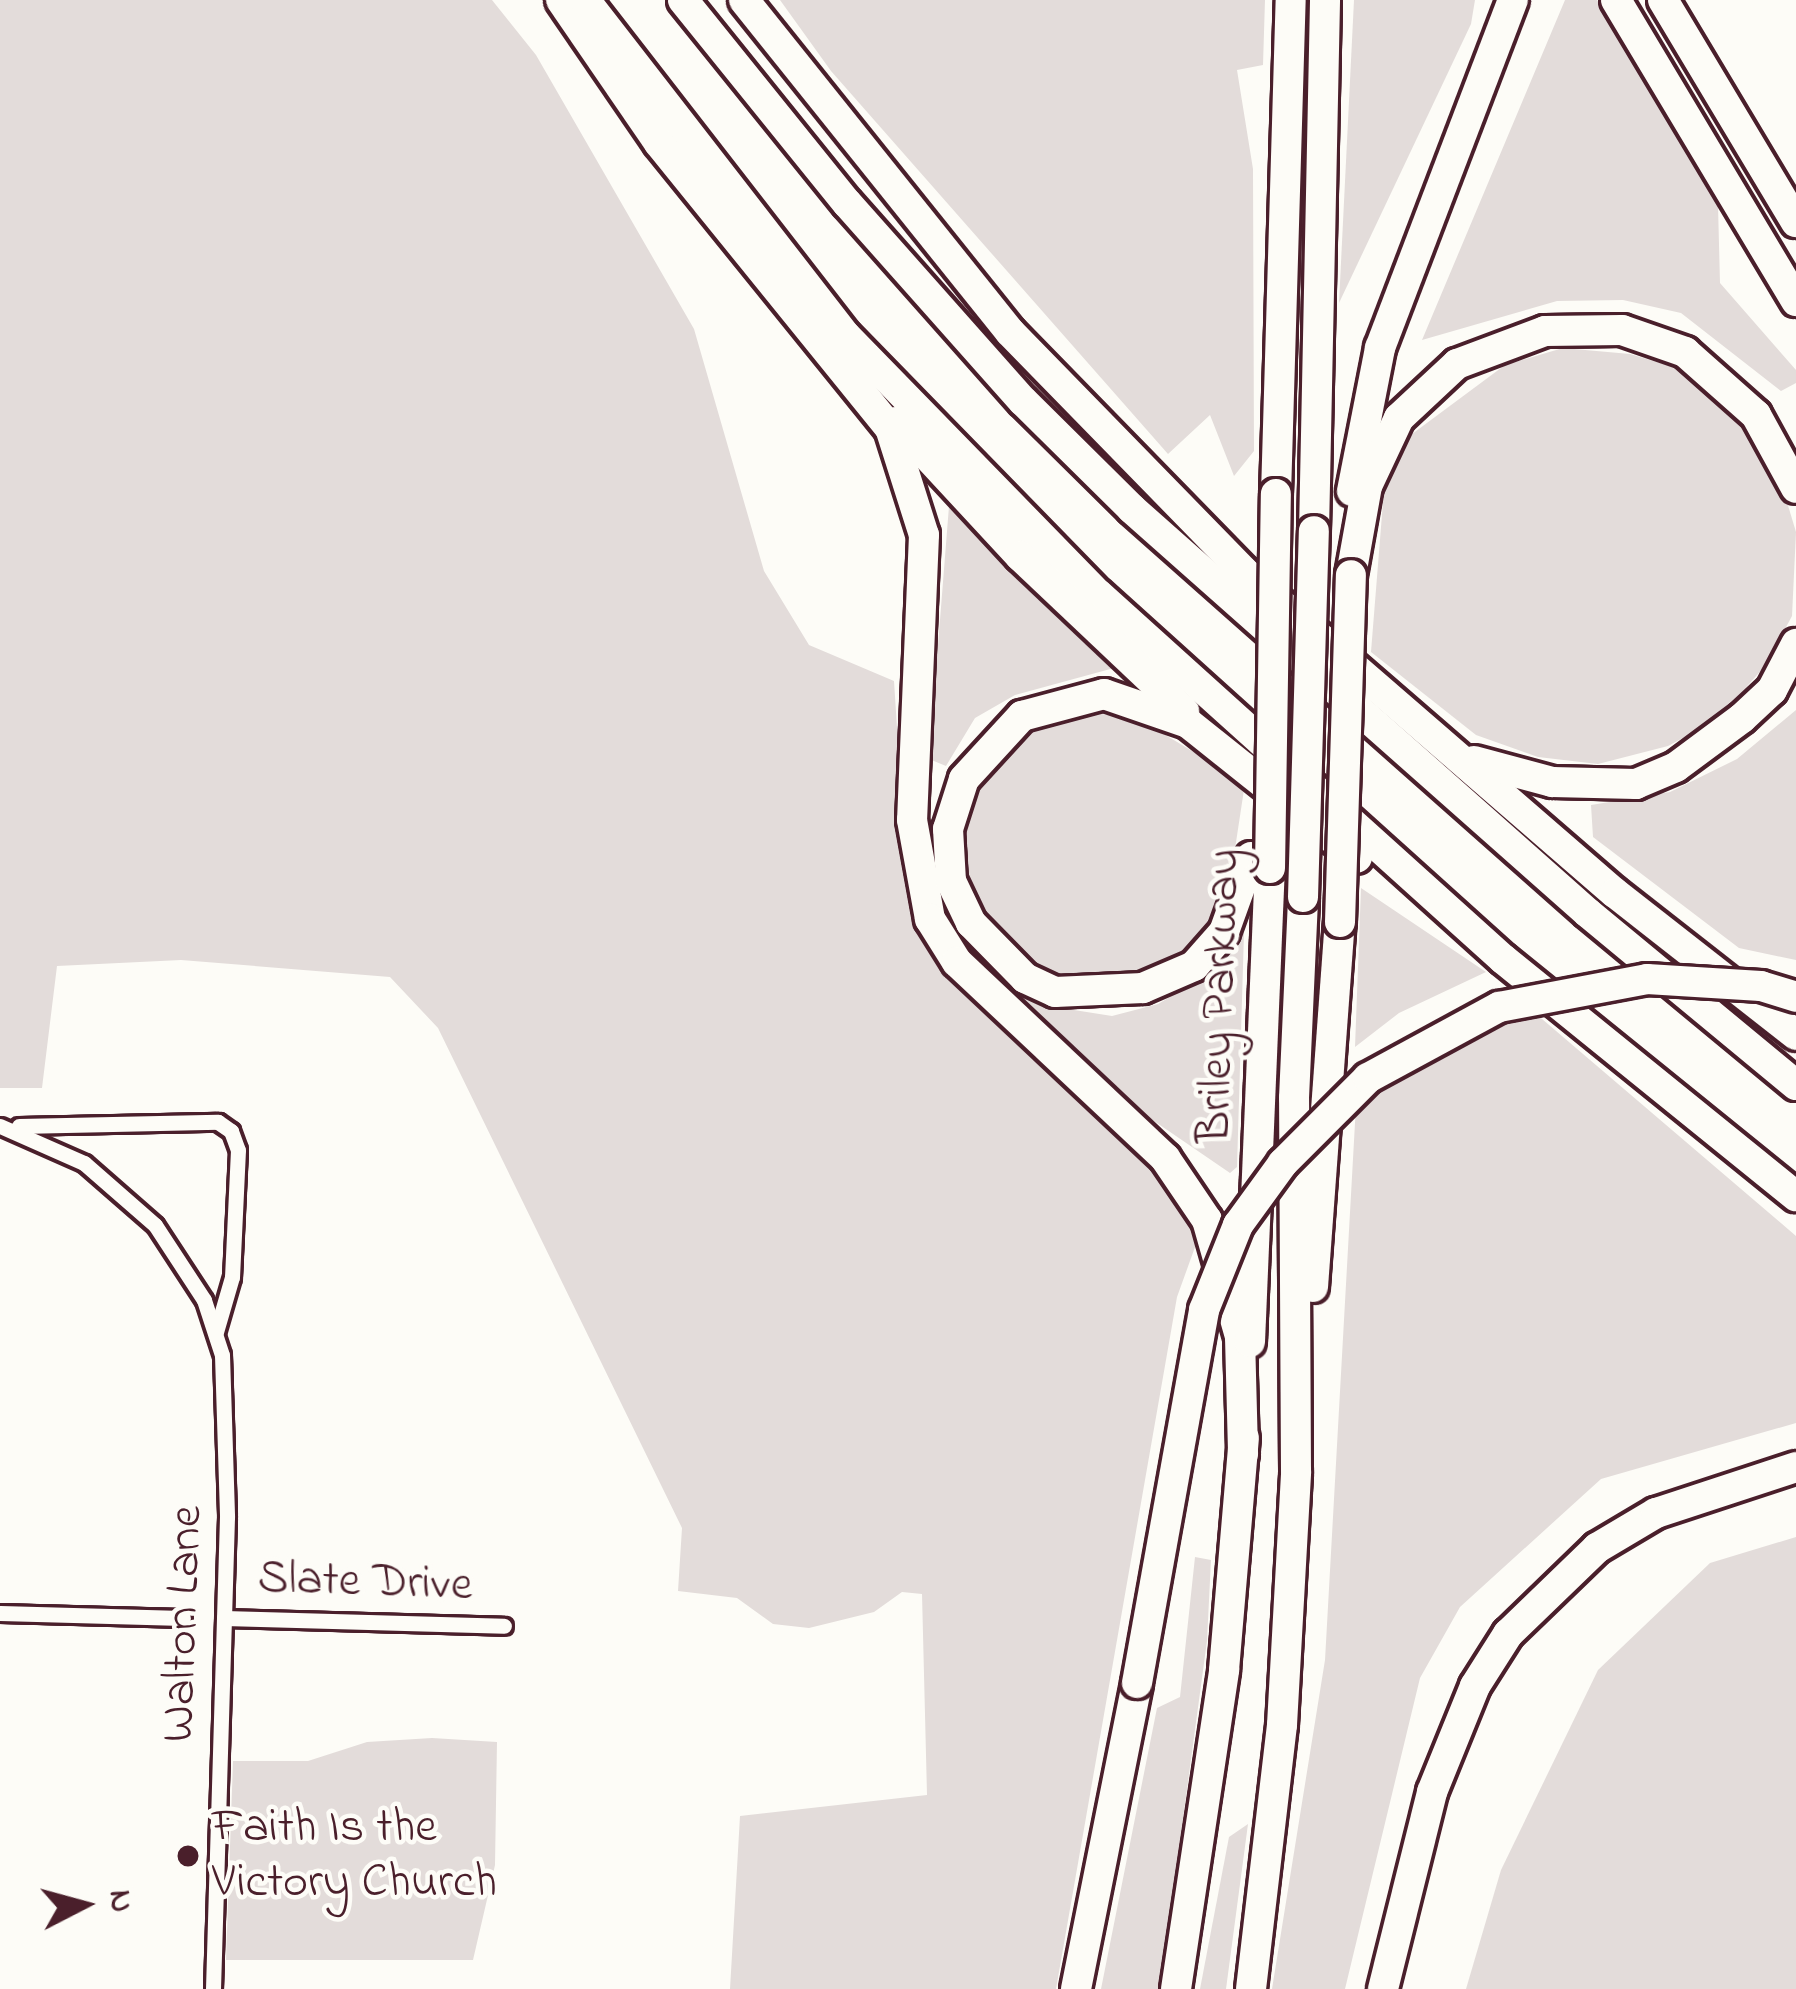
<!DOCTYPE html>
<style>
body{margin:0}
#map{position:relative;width:1796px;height:1989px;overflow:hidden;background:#fdfcf7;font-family:"Indie Flower",sans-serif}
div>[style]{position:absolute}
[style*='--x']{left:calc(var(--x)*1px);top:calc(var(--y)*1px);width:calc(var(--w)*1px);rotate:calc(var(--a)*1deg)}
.green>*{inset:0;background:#e3dcda}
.roads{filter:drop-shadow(3px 0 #4a1f2b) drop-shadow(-3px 0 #4a1f2b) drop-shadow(0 3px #4a1f2b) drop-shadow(0 -3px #4a1f2b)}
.street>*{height:15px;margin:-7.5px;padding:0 7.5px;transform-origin:7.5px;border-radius:7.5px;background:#fdfcf7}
.highway>*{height:30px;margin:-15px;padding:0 15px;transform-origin:15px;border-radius:15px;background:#fdfcf7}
.bridges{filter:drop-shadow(3px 0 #4a1f2b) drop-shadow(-3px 0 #4a1f2b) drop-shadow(0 3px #4a1f2b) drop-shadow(0 -3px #4a1f2b)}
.highway-bridge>*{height:30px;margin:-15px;padding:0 15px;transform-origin:15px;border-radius:15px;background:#fdfcf7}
.dots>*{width:33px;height:33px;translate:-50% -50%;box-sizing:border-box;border:6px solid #fdfcf7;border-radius:50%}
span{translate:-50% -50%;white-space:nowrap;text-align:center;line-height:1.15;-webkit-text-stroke:9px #fdfcf7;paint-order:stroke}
.street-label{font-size:48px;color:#4a1f2b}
.poi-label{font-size:48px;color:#4a1f2b}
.left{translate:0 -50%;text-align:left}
.north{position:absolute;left:24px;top:1845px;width:120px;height:120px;-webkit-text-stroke:9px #fdfcf7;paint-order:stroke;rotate:84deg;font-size:33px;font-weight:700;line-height:48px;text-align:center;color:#4a1f2b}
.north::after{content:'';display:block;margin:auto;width:42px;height:54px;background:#4a1f2b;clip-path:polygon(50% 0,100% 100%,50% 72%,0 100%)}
</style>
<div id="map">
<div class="green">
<i style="clip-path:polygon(0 0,492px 0,536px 55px,694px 329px,764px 571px,809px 645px,894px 681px,907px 883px,959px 983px,1149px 1154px,1178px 1196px,1199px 1236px,1177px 1297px,1056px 1989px,730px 1989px,740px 1816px,927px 1795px,922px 1594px,902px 1592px,874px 1612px,809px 1628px,773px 1624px,737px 1598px,678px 1591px,682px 1528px,438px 1028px,390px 977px,181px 960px,57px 966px,42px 1088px,0 1088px)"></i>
<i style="clip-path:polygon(780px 0,1265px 0,1263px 65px,1237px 70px,1253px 169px,1254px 451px,1234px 476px,1210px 415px,1168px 454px,831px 71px)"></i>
<i style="clip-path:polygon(1354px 0,1475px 0,1471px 24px,1339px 303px)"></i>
<i style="clip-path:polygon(1565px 0,1597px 0,1718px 205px,1720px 283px,1796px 370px,1796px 383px,1781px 391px,1681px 313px,1623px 300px,1557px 301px,1422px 340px)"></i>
<i style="clip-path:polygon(1563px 348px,1630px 354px,1687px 371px,1730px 398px,1774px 459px,1796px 532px,1792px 616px,1765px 666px,1718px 719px,1668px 746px,1598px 764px,1538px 757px,1476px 735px,1371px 652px,1385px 477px,1404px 440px,1505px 365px)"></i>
<i style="clip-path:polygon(949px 506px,1114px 668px,1015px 695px,975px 718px,946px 766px,929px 759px)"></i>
<i style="clip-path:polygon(1796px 710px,1796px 960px,1739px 948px,1593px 837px,1591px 805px,1670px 792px,1737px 759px)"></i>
<i style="clip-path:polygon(1087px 712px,1139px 719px,1245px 783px,1226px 908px,1181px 959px,1146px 978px,1052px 978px,1005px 949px,981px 919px,967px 884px,963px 814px,977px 779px,1034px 725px)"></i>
<i style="clip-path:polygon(1361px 888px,1486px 972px,1399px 1013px,1355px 1047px)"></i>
<i style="clip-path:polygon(1244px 933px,1237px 1167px,1230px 1173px,1138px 1110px,998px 984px,1055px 1007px,1112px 1016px,1158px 1004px,1204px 977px)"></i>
<i style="clip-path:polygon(1528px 1007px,1796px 1236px,1796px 1423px,1601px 1479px,1460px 1607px,1420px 1678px,1345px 1989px,1272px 1989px,1325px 1660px,1356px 1105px,1413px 1057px)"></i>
<i style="clip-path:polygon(1796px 1537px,1796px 1989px,1466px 1989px,1501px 1870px,1598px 1670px,1710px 1563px)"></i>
<i style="clip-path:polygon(1195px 1557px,1211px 1560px,1207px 1641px,1160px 1989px,1101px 1989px,1157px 1708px,1180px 1697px)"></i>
<i style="clip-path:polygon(432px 1738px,497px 1742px,495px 1865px,473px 1960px,226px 1960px,233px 1761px,308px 1761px,367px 1742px)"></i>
<i style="clip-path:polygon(1248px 1824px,1226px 1989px,1200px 1989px,1229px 1837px)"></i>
</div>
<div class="roads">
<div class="street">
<i style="--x:0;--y:1126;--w:92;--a:23.8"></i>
<i style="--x:84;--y:1163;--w:94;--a:41.1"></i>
<i style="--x:155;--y:1225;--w:90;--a:56.8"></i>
<i style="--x:204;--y:1300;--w:58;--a:71.9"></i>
<i style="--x:222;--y:1355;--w:162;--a:88.2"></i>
<i style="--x:227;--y:1517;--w:472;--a:91.7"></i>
<i style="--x:19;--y:1126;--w:199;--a:-1.2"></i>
<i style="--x:218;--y:1122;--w:16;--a:35"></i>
<i style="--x:231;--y:1131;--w:20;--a:70"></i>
<i style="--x:238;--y:1150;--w:127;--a:92.7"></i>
<i style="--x:232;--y:1277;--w:57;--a:106.2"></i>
<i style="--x:0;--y:1613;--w:183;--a:1.6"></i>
<i style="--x:224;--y:1618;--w:280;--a:1.6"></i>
</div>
<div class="highway">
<i style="--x:561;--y:0;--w:173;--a:55.6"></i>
<i style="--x:659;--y:143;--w:367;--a:51"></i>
<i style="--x:890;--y:428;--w:112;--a:72.4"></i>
<i style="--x:924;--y:535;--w:285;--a:92.4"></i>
<i style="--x:912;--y:820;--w:101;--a:79.7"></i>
<i style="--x:930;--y:919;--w:51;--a:57.9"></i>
<i style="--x:957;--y:962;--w:286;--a:43.3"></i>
<i style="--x:1165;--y:1158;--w:75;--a:55.9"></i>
<i style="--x:1207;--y:1220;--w:122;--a:74.2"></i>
<i style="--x:1240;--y:1337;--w:117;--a:88.5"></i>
<i style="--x:585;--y:0;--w:425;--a:52.2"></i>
<i style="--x:846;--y:336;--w:361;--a:45.7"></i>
<i style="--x:1098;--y:594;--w:545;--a:42.03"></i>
<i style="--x:1503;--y:959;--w:377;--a:39"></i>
<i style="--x:683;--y:0;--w:261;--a:51.1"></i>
<i style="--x:847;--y:203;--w:265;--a:48.4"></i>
<i style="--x:1023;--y:401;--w:153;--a:44.7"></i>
<i style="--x:1132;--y:509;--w:609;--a:41.54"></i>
<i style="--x:1588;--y:913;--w:270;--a:39.6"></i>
<i style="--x:744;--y:0;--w:425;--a:51.3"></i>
<i style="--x:1010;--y:332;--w:334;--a:45.7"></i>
<i style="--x:1243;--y:571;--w:492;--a:40.9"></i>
<i style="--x:1615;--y:893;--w:230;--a:38.1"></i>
<i style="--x:1616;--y:0;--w:351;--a:59.1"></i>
<i style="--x:1663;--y:0;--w:259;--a:59.1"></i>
<i style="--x:896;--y:422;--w:183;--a:47.2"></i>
<i style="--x:1020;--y:556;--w:226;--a:43.4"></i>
<i style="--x:1352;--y:491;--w:146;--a:-78.9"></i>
<i style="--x:1380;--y:348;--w:373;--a:-69.1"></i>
<i style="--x:1276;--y:494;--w:494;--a:-88.3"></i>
<i style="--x:1314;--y:531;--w:531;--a:-88.81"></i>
<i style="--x:1351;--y:575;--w:90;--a:-79.8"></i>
<i style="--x:1367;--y:486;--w:75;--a:-64.8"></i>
<i style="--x:1399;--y:418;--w:79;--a:-43"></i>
<i style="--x:1457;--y:364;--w:94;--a:-20.6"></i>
<i style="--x:1545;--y:331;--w:77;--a:-0.7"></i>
<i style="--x:1622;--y:330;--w:67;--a:19.2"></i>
<i style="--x:1685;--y:352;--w:95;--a:41.6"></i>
<i style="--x:1756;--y:415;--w:83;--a:61.3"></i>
<i style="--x:1474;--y:761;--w:81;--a:15.1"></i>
<i style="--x:1552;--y:782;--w:84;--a:1.4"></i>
<i style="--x:1636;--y:784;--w:43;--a:-23"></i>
<i style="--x:1676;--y:767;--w:82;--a:-36.6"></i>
<i style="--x:1742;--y:718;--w:41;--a:-43"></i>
<i style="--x:1772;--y:690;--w:52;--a:-62.4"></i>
<i style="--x:1251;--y:857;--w:80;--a:109.8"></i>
<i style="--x:1224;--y:932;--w:45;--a:131.4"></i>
<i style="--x:1194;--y:966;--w:56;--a:156.7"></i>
<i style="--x:1143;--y:988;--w:88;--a:177.4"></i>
<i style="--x:1055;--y:992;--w:33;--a:-155"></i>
<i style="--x:1025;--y:978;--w:77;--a:-134.5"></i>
<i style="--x:971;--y:923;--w:47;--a:-115.5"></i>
<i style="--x:951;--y:881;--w:52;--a:-93.3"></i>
<i style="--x:948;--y:829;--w:52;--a:-72.3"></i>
<i style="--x:964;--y:779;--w:86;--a:-47.4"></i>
<i style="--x:1022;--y:716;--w:85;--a:-15"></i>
<i style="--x:1104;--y:694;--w:89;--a:19"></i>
<i style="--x:1188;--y:723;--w:216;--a:38.6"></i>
<i style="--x:1313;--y:1287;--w:366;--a:-85.8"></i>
<i style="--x:1250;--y:1342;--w:474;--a:-87.6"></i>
<i style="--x:1076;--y:1989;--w:312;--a:-78.7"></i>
<i style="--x:1176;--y:1989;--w:323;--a:-81.4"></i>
<i style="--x:1224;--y:1670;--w:233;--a:-85.1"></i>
<i style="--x:1251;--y:1989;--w:266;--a:-83.3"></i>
<i style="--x:1282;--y:1725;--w:254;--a:-86.8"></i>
<i style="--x:1296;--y:1471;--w:373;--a:-90.3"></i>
<i style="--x:1294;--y:1098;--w:201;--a:-87.4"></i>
<i style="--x:1383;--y:1989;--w:203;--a:-76"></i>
<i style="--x:1432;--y:1792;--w:114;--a:-67.9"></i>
<i style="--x:1475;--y:1686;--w:62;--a:-57.6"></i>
<i style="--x:1508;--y:1634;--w:124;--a:-44"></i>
<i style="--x:1597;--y:1548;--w:69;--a:-30.7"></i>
<i style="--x:1656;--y:1513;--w:147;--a:-18.2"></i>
</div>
</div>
<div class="bridges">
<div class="highway-bridge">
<i style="--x:1270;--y:868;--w:374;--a:-89.1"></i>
<i style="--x:1303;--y:897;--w:366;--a:-88.3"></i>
<i style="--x:1340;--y:922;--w:347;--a:-88.2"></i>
<i style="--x:1137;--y:1683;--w:379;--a:-79.8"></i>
<i style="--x:1204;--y:1310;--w:92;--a:-68.2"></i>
<i style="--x:1238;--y:1225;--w:77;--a:-54"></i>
<i style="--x:1283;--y:1163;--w:120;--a:-45"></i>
<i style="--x:1368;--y:1078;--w:149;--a:-28.5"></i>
<i style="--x:1499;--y:1007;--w:151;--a:-10.7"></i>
<i style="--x:1647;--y:979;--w:114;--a:3.5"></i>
<i style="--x:1761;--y:986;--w:37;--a:17"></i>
</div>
</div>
<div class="dots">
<i style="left:188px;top:1856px;background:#4a1f2b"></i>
</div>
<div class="street-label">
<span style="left:1221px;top:996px;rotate:-88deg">Briley Parkway</span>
<span style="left:365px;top:1583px;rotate:2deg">Slate Drive</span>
<span style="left:184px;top:1624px;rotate:-88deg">Walton Lane</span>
</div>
<div class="poi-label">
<span class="left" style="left:212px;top:1856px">Faith Is the<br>Victory Church</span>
</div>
<div class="north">N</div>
</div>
